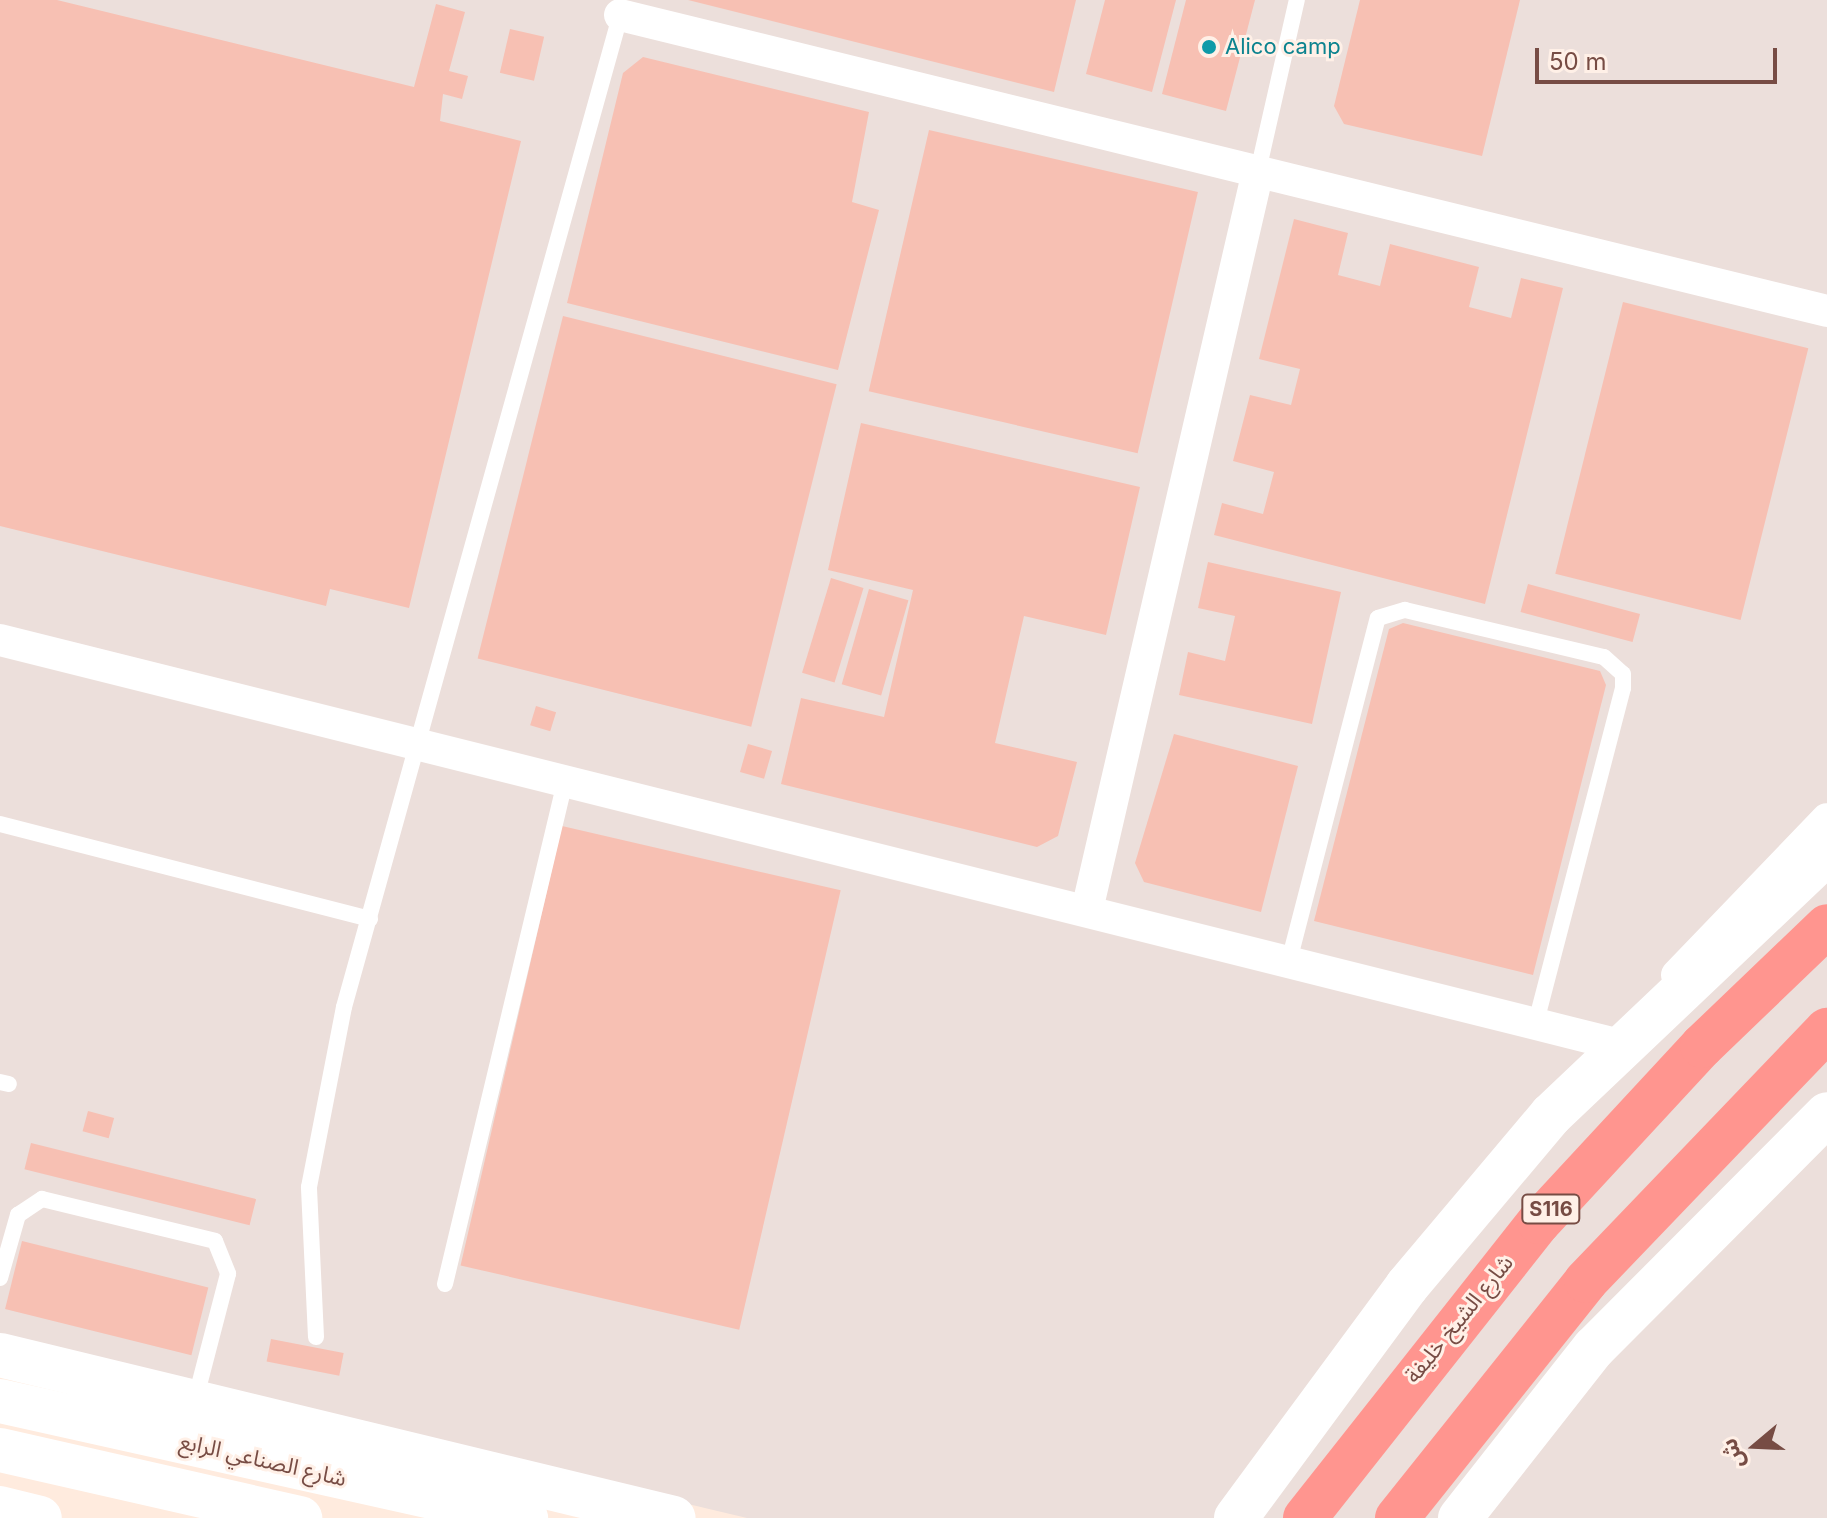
<!DOCTYPE html>
<meta charset="utf-8">
<style>
body{margin:0}
#map{position:relative;width:1827px;height:1518px;overflow:hidden;background:#ffebde;font-family:Inter,"Noto Sans Arabic",sans-serif}
div>[style]{position:absolute}
[style*='--x']{left:calc(var(--x)*1px);top:calc(var(--y)*1px);width:calc(var(--w)*1px);rotate:calc(var(--a)*1deg)}
.industrial>*{inset:0;background:#ecdfdb}
.building>*{inset:0;background:#f7c0b3;transform-origin:0 0}
.lane>*{height:16px;margin:-8px;padding:0 8px;transform-origin:8px;border-radius:8px;background:#fff}
.street>*{height:32px;margin:-16px;padding:0 16px;transform-origin:16px;border-radius:16px;background:#fff}
.secondary>*{height:44px;margin:-22px;padding:0 22px;transform-origin:22px;border-radius:22px;background:#fff}
.highway>*{height:44px;margin:-22px;padding:0 22px;transform-origin:22px;border-radius:22px;background:#ff958f}
.dots>*{width:22px;height:22px;translate:-50% -50%;box-sizing:border-box;border:4px solid #fff0e7;border-radius:50%}
span{translate:-50% -50%;white-space:nowrap;text-align:center;line-height:1.15;-webkit-text-stroke:6px #fff0e7;paint-order:stroke}
.shield-label span{padding:2px 6px;background:#fff0e7;border:2px solid;border-radius:6px;-webkit-text-stroke-width:0}
.shield-label{font-size:20px;color:#774c44;font-weight:700}
.culture-label{font-size:22px;color:#0d838f}
.left{translate:0 -50%;text-align:left}
.street-label{font-size:22px;color:#774c44}
.north{position:absolute;left:1715px;top:1406px;width:80px;height:80px;-webkit-text-stroke:6px #fff0e7;paint-order:stroke;rotate:251deg;font-size:22px;font-weight:700;line-height:32px;text-align:center;color:#774c44}
.north::after{content:'';display:block;margin:auto;width:28px;height:36px;background:#774c44;clip-path:polygon(50% 0,100% 100%,50% 72%,0 100%)}
.scale{position:absolute;left:1535px;top:48px;width:242px;height:36px;box-sizing:border-box;border:4px solid #774c44;border-top:0;padding-left:10px;font-size:24px;line-height:28px;white-space:nowrap;color:#774c44;-webkit-text-stroke:6px #fff0e7;paint-order:stroke}
</style>
<div id="map">
<div class="industrial">
<i style="clip-path:polygon(0 0,1827px 0,1827px 1518px,747px 1518px,0 1341px)"></i>
</div>
<div class="building">
<i style="clip-path:polygon(0 0,57px 0,414px 87px,436px 4px,465px 12px,449px 71px,468px 76px,462px 99px,443px 94px,440px 121px,521px 141px,409px 608px,330px 589px,326px 606px,0 526px)"></i>
<i style="clip-path:polygon(688px 0,1076px 0,1054px 92px)"></i>
<i style="clip-path:polygon(1105px 0,1176px 0,1152px 92px,1086px 74px)"></i>
<i style="clip-path:polygon(1186px 0,1255px 0,1226px 111px,1162px 94px)"></i>
<i style="clip-path:polygon(1360px 0,1520px 0,1482px 156px,1344px 124px,1334px 106px)"></i>
<i style="left:510px;top:29px;width:35px;height:45px;rotate:13deg"></i>
<i style="clip-path:polygon(643px 57px,869px 112px,852px 202px,879px 210px,838px 370px,567px 303px,623px 73px)"></i>
<i style="left:929px;top:130px;width:276px;height:268px;rotate:13deg"></i>
<i style="clip-path:polygon(1294px 219px,1348px 233px,1338px 275px,1380px 286px,1390px 244px,1479px 267px,1469px 307px,1511px 318px,1521px 278px,1563px 288px,1485px 604px,1214px 535px,1222px 503px,1263px 514px,1274px 472px,1233px 461px,1250px 395px,1291px 405px,1300px 369px,1259px 359px)"></i>
<i style="left:1623px;top:302px;width:191px;height:280px;rotate:14deg"></i>
<i style="left:563px;top:316px;width:282px;height:353px;rotate:14deg"></i>
<i style="clip-path:polygon(861px 423px,1140px 487px,1106px 635px,1024px 616px,995px 743px,1077px 762px,1058px 836px,1037px 847px,781px 784px,801px 698px,884px 717px,913px 590px,828px 570px)"></i>
<i style="clip-path:polygon(1208px 562px,1341px 592px,1312px 724px,1179px 695px,1188px 652px,1225px 661px,1235px 616px,1198px 608px)"></i>
<i style="left:831px;top:578px;width:34px;height:99px;rotate:17deg"></i>
<i style="left:1528px;top:584px;width:116px;height:29px;rotate:15deg"></i>
<i style="left:869px;top:589px;width:41px;height:99px;rotate:16deg"></i>
<i style="clip-path:polygon(1403px 623px,1600px 671px,1606px 685px,1533px 975px,1314px 921px,1389px 629px)"></i>
<i style="left:536px;top:706px;width:21px;height:20px;rotate:17deg"></i>
<i style="clip-path:polygon(1174px 734px,1298px 766px,1261px 912px,1144px 882px,1135px 863px)"></i>
<i style="left:748px;top:744px;width:25px;height:29px;rotate:16deg"></i>
<i style="left:562px;top:826px;width:286px;height:451px;rotate:13deg"></i>
<i style="left:88px;top:1111px;width:27px;height:21px;rotate:15deg"></i>
<i style="left:31px;top:1143px;width:232px;height:27px;rotate:14deg"></i>
<i style="left:22px;top:1241px;width:192px;height:70px;rotate:14deg"></i>
<i style="left:271px;top:1339px;width:74px;height:23px;rotate:11deg"></i>
</div>
<div class="lane">
<i style="--x:1258;--y:171;--w:175;--a:-77.2"></i>
<i style="--x:0;--y:824;--w:382;--a:14.4"></i>
<i style="--x:1289;--y:961;--w:354;--a:-75.5"></i>
<i style="--x:1378;--y:618;--w:28;--a:-17"></i>
<i style="--x:1405;--y:610;--w:204;--a:13.3"></i>
<i style="--x:1604;--y:657;--w:25;--a:42"></i>
<i style="--x:1623;--y:674;--w:14;--a:90"></i>
<i style="--x:1623;--y:688;--w:346;--a:104.6"></i>
<i style="--x:0;--y:1082;--w:9;--a:13"></i>
<i style="--x:0;--y:1278;--w:66;--a:-74.1"></i>
<i style="--x:18;--y:1215;--w:29;--a:-34"></i>
<i style="--x:42;--y:1199;--w:178;--a:13.6"></i>
<i style="--x:215;--y:1241;--w:35;--a:68"></i>
<i style="--x:228;--y:1274;--w:131;--a:104.6"></i>
<i style="--x:445;--y:1284;--w:516;--a:-76.56"></i>
<i style="--x:316;--y:1337;--w:150;--a:-92.7"></i>
<i style="--x:309;--y:1187;--w:183;--a:-79"></i>
<i style="--x:344;--y:1007;--w:1036;--a:-74.43"></i>
</div>
<div class="street">
<i style="--x:620;--y:15;--w:1243;--a:13.78"></i>
<i style="--x:0;--y:640;--w:1670;--a:14.04"></i>
<i style="--x:1087;--y:910;--w:759;--a:-76.97"></i>
<i style="--x:1677;--y:975;--w:216;--a:-46.1"></i>
</div>
<div class="secondary">
<i style="--x:0;--y:1355;--w:693;--a:13.6"></i>
<i style="--x:0;--y:1401;--w:539;--a:12.54"></i>
<i style="--x:0;--y:1450;--w:308;--a:12.8"></i>
<i style="--x:0;--y:1508;--w:41;--a:14"></i>
<i style="--x:1236;--y:1518;--w:288;--a:-53.6"></i>
<i style="--x:1407;--y:1286;--w:224;--a:-49.9"></i>
<i style="--x:1551;--y:1115;--w:381;--a:-43.5"></i>
<i style="--x:1460;--y:1518;--w:216;--a:-51.8"></i>
<i style="--x:1594;--y:1348;--w:330;--a:-45.1"></i>
</div>
<div class="highway">
<i style="--x:1305;--y:1518;--w:377;--a:-51.7"></i>
<i style="--x:1539;--y:1222;--w:240;--a:-47.2"></i>
<i style="--x:1702;--y:1046;--w:173;--a:-43.8"></i>
<i style="--x:1397;--y:1518;--w:303;--a:-51.4"></i>
<i style="--x:1586;--y:1281;--w:348;--a:-46.2"></i>
</div>
<div class="dots">
<i style="left:1209px;top:47px;background:#0f9aa8"></i>
</div>
<div class="shield-label">
<span style="left:1551px;top:1209px">S116</span>
</div>
<div class="culture-label">
<span class="left" style="left:1225px;top:47px">Alico camp</span>
</div>
<div class="street-label">
<span style="left:1459px;top:1319px;rotate:-51deg">شارع الشيخ خليفة</span>
<span style="left:263px;top:1460px;rotate:13deg">شارع الصناعي الرابع</span>
</div>
<div class="north">ش</div>
<div class="scale">50 m</div>
</div>
